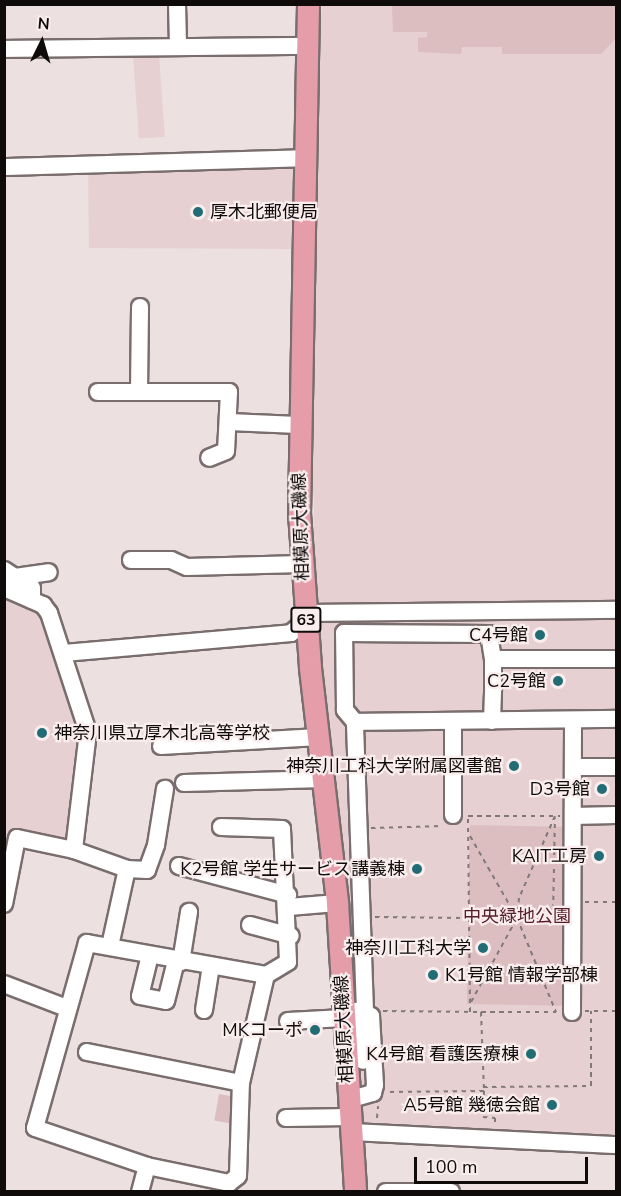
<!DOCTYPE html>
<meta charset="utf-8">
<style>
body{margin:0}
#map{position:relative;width:621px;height:1196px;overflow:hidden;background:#ede0e1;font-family:"Nunito Sans","Noto Sans JP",sans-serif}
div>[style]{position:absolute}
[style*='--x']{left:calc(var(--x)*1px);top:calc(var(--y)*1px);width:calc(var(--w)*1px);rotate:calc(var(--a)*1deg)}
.built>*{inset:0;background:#e6d0d1;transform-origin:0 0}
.green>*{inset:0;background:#dcbdc0;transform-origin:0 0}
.path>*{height:2px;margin-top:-1px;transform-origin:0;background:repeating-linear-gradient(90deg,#817979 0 4.5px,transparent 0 9px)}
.roads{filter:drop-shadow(2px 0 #796d6e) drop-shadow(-2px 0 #796d6e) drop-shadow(0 2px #796d6e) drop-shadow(0 -2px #796d6e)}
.minor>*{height:16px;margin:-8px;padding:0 8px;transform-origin:8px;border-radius:8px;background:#fff}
.major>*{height:21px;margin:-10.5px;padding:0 10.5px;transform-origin:10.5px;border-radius:10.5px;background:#e59ea9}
.dots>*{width:16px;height:16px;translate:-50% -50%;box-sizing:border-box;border:3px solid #faedee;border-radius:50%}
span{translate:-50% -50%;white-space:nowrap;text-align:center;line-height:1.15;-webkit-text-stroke:4.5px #faedee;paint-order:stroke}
.shield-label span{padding:2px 4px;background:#faedee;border:2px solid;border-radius:4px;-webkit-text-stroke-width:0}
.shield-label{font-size:16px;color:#0f0b0b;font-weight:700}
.poi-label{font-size:18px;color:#0f0b0b}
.left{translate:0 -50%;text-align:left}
.right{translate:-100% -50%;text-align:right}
.street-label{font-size:18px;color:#0f0b0b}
.park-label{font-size:18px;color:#551e28}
.frame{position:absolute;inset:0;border:6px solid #0f0b0b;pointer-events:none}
.north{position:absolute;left:12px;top:12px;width:60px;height:60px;-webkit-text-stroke:4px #faedee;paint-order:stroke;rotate:5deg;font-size:16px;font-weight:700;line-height:24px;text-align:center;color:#0f0b0b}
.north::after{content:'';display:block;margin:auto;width:21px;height:27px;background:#0f0b0b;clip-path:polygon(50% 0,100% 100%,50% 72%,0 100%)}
.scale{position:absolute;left:414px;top:1157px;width:174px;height:27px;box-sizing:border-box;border:3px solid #0f0b0b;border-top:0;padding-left:8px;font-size:18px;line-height:21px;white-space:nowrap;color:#0f0b0b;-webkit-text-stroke:4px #faedee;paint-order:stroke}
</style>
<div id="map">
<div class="built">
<i style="clip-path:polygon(322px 5px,616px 5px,616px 604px,313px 604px,314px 499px,308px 462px,314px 106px)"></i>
<i style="left:159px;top:54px;width:83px;height:26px;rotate:86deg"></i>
<i style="clip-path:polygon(291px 162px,295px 167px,291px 249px,89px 248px,88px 167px)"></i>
<i style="clip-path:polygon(5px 595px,34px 607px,47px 623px,77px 711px,82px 756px,71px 839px,64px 842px,5px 848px)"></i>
<i style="clip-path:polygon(315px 618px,616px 619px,616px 1139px,360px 1125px,363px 1095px,344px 860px)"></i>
</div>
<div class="green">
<i style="clip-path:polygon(392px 5px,615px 5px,616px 38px,601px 54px,502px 54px,502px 47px,462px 47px,461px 54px,418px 52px,418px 38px,427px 37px,427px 32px,393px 32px)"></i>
<i style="left:470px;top:825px;width:97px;height:179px;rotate:1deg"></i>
<i style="left:219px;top:1094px;width:17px;height:27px;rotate:10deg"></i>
</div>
<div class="path">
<i style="--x:555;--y:816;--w:90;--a:113.7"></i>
<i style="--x:519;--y:898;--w:20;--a:96"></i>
<i style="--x:517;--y:918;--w:102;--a:67.5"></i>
<i style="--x:371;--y:828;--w:72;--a:-1.6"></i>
<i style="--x:470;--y:836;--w:95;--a:60.2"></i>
<i style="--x:585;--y:902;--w:31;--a:0"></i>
<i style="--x:375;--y:917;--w:183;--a:0.6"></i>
<i style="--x:553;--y:918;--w:100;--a:-88.9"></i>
<i style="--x:471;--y:1002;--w:96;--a:-61.3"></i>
<i style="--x:383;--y:1011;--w:98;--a:0.6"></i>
<i style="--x:481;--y:1012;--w:79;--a:87.8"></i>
<i style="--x:484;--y:1091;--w:98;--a:179.4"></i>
<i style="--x:585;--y:1011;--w:31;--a:0"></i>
<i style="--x:470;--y:1012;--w:196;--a:-90.6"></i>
<i style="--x:468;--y:816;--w:92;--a:0"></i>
<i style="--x:481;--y:1012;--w:75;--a:0"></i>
<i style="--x:483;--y:1087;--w:108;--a:-0.5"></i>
<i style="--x:591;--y:1086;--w:75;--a:-90"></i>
<i style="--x:484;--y:1091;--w:26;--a:92"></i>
<i style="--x:483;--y:1117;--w:12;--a:5"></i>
<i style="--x:495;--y:1118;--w:7;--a:90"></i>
<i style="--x:377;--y:1118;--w:12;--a:-85"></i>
</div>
<div class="roads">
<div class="minor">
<i style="--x:177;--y:4;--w:42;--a:88.6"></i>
<i style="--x:4;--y:49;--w:303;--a:-0.6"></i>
<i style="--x:4;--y:167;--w:299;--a:-1.7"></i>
<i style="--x:139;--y:391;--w:84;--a:-89.3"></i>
<i style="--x:98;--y:392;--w:131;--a:0"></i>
<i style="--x:229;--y:392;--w:59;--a:92.9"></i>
<i style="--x:226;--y:451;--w:18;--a:158"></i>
<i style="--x:229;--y:422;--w:69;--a:2.5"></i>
<i style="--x:131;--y:560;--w:40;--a:0"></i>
<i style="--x:171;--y:560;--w:17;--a:24"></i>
<i style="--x:187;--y:567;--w:115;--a:-1.5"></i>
<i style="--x:4;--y:570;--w:33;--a:33"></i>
<i style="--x:32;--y:588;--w:12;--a:90"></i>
<i style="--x:15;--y:577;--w:34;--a:-8"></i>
<i style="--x:4;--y:588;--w:43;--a:23.6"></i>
<i style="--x:43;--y:605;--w:10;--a:53"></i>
<i style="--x:49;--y:613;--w:125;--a:71.9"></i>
<i style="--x:88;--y:732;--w:119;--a:96.8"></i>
<i style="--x:74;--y:850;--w:58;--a:-168.1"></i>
<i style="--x:17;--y:838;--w:67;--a:101.1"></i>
<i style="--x:64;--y:653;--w:228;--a:-5"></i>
<i style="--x:291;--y:633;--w:31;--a:-40"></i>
<i style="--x:315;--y:613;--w:301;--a:-0.6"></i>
<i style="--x:493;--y:686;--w:27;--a:-90"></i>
<i style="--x:453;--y:721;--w:94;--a:90"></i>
<i style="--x:492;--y:721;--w:32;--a:-88"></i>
<i style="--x:355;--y:722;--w:261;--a:-0.7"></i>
<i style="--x:161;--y:746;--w:158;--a:-3.3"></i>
<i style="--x:573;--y:767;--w:43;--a:0"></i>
<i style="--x:184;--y:783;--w:140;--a:-1.6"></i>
<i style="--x:573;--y:816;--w:43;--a:-1.3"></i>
<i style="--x:221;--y:827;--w:61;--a:1.9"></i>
<i style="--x:282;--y:829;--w:133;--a:87.4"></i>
<i style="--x:288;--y:962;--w:26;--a:149"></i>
<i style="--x:266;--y:975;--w:182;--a:-169.9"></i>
<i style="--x:87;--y:943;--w:192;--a:105.7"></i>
<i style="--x:35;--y:1128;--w:118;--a:18.7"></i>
<i style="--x:147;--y:1166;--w:84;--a:11.7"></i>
<i style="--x:229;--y:1183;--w:11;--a:-38"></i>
<i style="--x:238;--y:1176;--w:93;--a:-88.2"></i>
<i style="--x:241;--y:1083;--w:111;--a:-77"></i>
<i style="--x:74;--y:850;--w:56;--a:19.7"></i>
<i style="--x:179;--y:866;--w:113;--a:14.9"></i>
<i style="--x:289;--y:907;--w:48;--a:-4.8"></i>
<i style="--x:250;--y:925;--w:42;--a:15"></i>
<i style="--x:110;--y:946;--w:79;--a:-77.6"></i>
<i style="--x:127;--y:869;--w:20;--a:3"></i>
<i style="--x:147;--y:870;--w:27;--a:-70"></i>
<i style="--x:156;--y:845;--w:57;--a:-80.9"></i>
<i style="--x:150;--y:955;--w:42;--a:103.7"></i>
<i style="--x:140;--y:996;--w:26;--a:11"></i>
<i style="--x:166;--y:1001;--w:41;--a:-76"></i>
<i style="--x:181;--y:962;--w:51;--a:-80.9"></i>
<i style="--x:4;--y:984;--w:67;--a:20.9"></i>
<i style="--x:204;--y:1010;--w:45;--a:-81"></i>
<i style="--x:358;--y:1011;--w:50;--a:84.3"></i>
<i style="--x:365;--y:1011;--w:289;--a:-92"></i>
<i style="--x:355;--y:722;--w:16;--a:-130"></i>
<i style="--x:345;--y:710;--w:77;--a:-90.7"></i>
<i style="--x:344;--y:633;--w:145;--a:0.4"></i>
<i style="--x:489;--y:634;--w:25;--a:81"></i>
<i style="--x:493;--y:659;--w:123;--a:0"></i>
<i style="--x:572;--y:1012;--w:292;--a:-89.8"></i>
<i style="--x:288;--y:1021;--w:56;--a:-3.1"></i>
<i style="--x:87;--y:1052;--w:157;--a:11.4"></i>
<i style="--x:348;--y:1100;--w:26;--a:-16"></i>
<i style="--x:373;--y:1093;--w:8;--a:-76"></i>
<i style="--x:375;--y:1085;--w:69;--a:-93.3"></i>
<i style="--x:371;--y:1016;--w:15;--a:-160"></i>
<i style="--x:286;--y:1118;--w:63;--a:-0.9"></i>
<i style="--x:350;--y:1132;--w:266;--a:2.8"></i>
<i style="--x:140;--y:1192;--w:27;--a:-75"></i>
<i style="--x:386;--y:1192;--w:65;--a:0"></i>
</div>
<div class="major">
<i style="--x:308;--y:4;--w:509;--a:91.01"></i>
<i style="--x:299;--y:513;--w:155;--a:85.9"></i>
<i style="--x:310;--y:668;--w:237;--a:83.4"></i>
<i style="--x:337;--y:903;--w:290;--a:86.4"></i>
</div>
</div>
<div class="dots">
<i style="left:198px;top:212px;background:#226d75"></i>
<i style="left:540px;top:635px;background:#226d75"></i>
<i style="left:558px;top:681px;background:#226d75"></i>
<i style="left:42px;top:733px;background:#226d75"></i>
<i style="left:514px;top:766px;background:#226d75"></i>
<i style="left:602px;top:789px;background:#226d75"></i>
<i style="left:599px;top:856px;background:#226d75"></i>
<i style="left:417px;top:869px;background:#226d75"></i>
<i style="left:483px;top:948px;background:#226d75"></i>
<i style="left:433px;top:975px;background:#226d75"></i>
<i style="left:315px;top:1030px;background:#226d75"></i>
<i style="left:531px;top:1054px;background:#226d75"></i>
<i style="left:552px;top:1105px;background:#226d75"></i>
</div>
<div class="shield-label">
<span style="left:306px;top:620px">63</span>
</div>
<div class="poi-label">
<span class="left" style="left:210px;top:212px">厚木北郵便局</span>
<span class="right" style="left:528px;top:635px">C4号館</span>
<span class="right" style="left:546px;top:681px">C2号館</span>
<span class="left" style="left:54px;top:733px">神奈川県立厚木北高等学校</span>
<span class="right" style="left:502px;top:766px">神奈川工科大学附属図書館</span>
<span class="right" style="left:590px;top:789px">D3号館</span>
<span class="right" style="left:587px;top:856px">KAIT工房</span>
<span class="right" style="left:405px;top:869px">K2号館 学生サービス講義棟</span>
<span class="right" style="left:471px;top:948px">神奈川工科大学</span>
<span class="left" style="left:445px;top:975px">K1号館 情報学部棟</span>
<span class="right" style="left:303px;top:1030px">MKコーポ</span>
<span class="right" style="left:519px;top:1054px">K4号館 看護医療棟</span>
<span class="right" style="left:540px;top:1105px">A5号館 幾徳会館</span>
</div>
<div class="street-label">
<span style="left:301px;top:527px;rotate:-92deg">相模原大磯線</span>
<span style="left:344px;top:1029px;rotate:-93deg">相模原大磯線</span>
</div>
<div class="park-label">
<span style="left:517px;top:916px">中央緑地公園</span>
</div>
<div class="frame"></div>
<div class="north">N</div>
<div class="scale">100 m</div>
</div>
